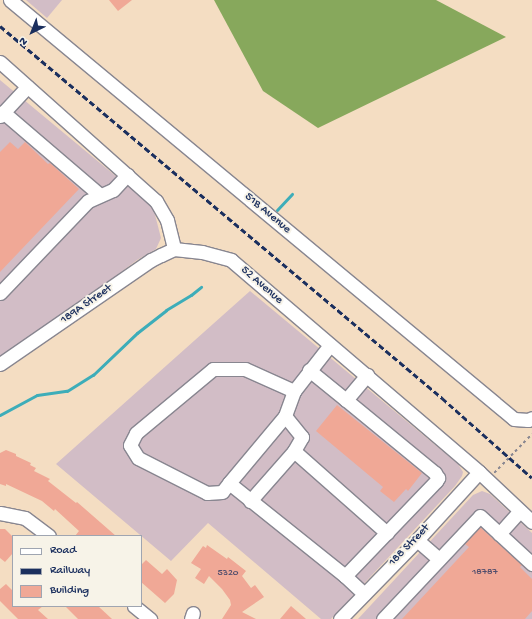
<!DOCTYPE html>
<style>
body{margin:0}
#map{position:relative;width:532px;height:619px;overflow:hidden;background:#f4ddc2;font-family:"Gochi Hand",sans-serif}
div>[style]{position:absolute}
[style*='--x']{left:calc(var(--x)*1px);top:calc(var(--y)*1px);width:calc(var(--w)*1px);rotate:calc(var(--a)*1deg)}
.industrial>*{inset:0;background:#d2bdc6}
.forest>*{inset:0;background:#87a85c}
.stream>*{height:3px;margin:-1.5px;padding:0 1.5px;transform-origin:1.5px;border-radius:1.5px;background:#3dadb9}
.building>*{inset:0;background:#f0a896}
.path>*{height:1.5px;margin-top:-0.75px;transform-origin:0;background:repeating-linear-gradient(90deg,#888690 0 3px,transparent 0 6px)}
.roads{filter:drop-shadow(1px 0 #888690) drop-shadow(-1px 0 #888690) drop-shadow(0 1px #888690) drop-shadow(0 -1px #888690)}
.minor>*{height:13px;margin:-6.5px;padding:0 6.5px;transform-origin:6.5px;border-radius:6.5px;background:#fff}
.rail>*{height:3px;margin-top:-1.5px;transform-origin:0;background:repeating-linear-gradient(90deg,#1b2f5e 0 6px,transparent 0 9px)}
span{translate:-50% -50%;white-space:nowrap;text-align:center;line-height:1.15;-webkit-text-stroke:4px #f7f3e8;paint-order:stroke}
.number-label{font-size:10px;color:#504d6c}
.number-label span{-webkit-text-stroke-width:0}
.street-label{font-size:12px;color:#1b2f5e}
.legend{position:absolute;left:12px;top:535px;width:130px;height:72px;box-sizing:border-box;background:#f7f3e8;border:1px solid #9fa5b1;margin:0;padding:5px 7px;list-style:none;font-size:12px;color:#1b2f5e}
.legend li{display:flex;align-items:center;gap:8px;height:20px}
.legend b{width:20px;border:1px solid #9fa5b1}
.north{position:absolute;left:12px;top:12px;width:40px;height:40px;-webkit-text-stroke:3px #f7f3e8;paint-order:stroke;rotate:223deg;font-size:11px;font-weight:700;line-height:16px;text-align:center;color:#1b2f5e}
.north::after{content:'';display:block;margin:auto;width:14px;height:18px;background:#1b2f5e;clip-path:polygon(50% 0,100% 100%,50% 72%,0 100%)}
</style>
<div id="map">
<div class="industrial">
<i style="clip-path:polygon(26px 0,62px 0,47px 18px)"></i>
<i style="clip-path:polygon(0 80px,153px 207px,161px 238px,156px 249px,137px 260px,61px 317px,0 357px)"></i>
<i style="clip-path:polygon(250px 291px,458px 464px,463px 472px,462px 476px,455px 486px,331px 619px,321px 619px,208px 523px,171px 561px,56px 464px)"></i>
<i style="clip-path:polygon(482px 491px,490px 494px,532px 533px,532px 619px,358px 619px,473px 495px)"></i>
</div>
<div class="forest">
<i style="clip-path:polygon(214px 0,436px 0,506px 37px,318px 128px,263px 91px)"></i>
</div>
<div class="stream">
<i style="--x:277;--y:210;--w:22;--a:-47"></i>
<i style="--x:0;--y:415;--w:42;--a:-28.4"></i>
<i style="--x:37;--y:395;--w:30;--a:-8"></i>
<i style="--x:67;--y:391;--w:31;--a:-32"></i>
<i style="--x:93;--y:375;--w:61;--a:-43.7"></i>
<i style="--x:137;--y:333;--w:37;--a:-38"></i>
<i style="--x:166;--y:310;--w:29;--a:-31"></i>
<i style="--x:191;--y:295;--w:13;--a:-39"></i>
</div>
<div class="building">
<i style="clip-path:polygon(109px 0,132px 0,118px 11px)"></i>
<i style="clip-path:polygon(10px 142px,18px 149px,25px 142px,48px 164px,50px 163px,79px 189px,0 272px,0 152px)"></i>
<i style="clip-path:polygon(337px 405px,422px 473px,408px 491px,406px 489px,394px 502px,380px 491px,383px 487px,316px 431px)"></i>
<i style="clip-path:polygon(6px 450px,16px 454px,16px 456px,31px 463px,30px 465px,36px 468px,34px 471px,50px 479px,48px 481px,76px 503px,77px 502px,116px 536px,75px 536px,79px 531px,55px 509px,54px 511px,42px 501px,6px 484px,6px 486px,0 484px,0 453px)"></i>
<i style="clip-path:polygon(480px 527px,522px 565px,520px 567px,532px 579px,532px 611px,525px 619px,402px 619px,469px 547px,465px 544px)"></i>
<i style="clip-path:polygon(0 529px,5px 529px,13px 537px,13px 553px,5px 562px,0 558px)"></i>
<i style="clip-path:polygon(207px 545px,227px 559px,228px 557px,246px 571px,242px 576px,251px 588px,255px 585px,264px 597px,242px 612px,256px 619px,222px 619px,231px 605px,230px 600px,222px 589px,209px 576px,204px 584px,195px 578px,201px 569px,191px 563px,203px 546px,206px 548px)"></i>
<i style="clip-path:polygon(146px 560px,162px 574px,167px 569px,177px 580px,174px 594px,165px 603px,141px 582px,141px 565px)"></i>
<i style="clip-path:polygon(6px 584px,13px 591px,13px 606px,43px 606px,38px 610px,48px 619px,18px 619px,0 601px,0 589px)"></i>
<i style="clip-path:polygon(65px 606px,98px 606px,112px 619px,78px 619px)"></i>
<i style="clip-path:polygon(291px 606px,306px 619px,280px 619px)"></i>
</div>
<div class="path">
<i style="--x:494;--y:473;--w:54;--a:-45.7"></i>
</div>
<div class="roads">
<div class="minor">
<i style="--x:10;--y:0;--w:655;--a:39.74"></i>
<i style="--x:514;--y:419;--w:14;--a:4"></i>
<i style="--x:528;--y:420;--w:4;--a:-27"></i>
<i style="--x:0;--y:62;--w:209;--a:41.7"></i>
<i style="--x:156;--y:201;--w:22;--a:60"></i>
<i style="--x:167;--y:220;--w:30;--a:76"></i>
<i style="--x:3;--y:112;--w:128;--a:40.6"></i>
<i style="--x:0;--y:116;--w:40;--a:-47"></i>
<i style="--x:0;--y:293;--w:127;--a:-46.3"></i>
<i style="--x:88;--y:201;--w:27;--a:-24"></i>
<i style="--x:113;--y:190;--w:21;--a:-47"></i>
<i style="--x:330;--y:345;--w:58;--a:128"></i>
<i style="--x:294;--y:391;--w:27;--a:110"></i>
<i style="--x:285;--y:416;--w:87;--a:129.9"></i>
<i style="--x:229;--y:483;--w:149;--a:38.7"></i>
<i style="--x:345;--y:576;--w:26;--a:43"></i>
<i style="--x:0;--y:364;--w:183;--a:-34.6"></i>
<i style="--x:151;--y:260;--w:11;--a:-27"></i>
<i style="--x:161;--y:255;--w:14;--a:-25"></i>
<i style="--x:174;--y:249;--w:28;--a:6"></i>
<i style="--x:202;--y:252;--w:30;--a:15"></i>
<i style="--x:231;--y:260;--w:326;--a:40.5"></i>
<i style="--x:479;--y:472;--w:73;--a:43.3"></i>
<i style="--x:309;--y:370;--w:48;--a:39"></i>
<i style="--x:346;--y:400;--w:33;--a:-50"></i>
<i style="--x:285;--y:416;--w:27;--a:51"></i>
<i style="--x:302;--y:437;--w:16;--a:120"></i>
<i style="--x:294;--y:451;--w:124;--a:41.4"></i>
<i style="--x:229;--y:483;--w:11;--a:128"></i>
<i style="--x:222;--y:492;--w:15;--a:176"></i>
<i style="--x:207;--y:493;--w:77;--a:-153.1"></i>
<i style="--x:138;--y:458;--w:15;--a:-122"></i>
<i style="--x:130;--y:445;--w:13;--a:-63"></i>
<i style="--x:136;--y:433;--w:100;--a:-39.7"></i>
<i style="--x:213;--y:369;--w:32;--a:0"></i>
<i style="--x:245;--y:369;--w:54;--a:24.2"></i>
<i style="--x:250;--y:501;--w:67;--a:-48.7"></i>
<i style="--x:0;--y:513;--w:25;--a:11"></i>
<i style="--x:25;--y:518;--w:30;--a:37"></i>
<i style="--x:499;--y:534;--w:31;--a:-48"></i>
<i style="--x:417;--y:540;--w:29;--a:41"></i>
<i style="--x:345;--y:576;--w:132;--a:-46.2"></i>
<i style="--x:436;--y:481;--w:4;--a:-56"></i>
<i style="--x:438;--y:478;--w:6;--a:-121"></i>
<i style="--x:435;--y:473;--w:115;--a:-140.6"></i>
<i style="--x:134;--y:606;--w:21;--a:39"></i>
<i style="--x:191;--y:619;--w:6;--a:-72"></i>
<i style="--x:340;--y:619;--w:110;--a:-45.7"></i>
<i style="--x:417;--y:540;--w:92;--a:-47.6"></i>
<i style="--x:383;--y:619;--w:141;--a:-46.7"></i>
<i style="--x:480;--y:516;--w:71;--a:42.7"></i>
</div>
</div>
<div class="rail">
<i style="--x:0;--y:26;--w:578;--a:40.08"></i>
<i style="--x:442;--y:398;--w:120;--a:41.6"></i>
</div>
<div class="number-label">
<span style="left:485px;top:573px">18787</span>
<span style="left:228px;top:574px">5320</span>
</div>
<div class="street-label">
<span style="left:267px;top:214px;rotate:40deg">51B Avenue</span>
<span style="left:261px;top:286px;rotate:41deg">52 Avenue</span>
<span style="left:87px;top:305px;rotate:-35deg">189A Street</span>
<span style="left:410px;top:546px;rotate:-46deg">188 Street</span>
</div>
<ul class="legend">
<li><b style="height:5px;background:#fff"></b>Road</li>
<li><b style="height:5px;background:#1b2f5e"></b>Railway</li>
<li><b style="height:11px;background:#f0a896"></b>Building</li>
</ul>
<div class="north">N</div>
</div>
